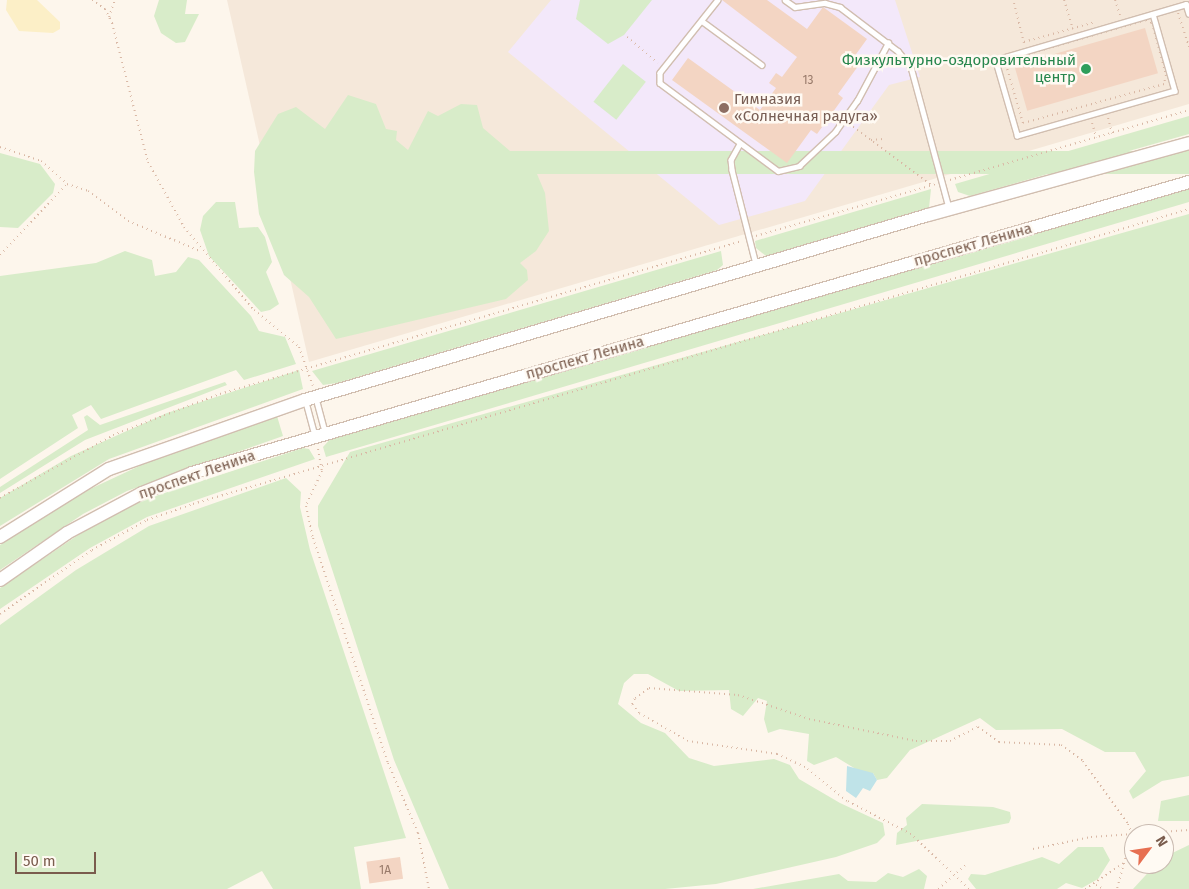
<!DOCTYPE html>
<meta charset="utf-8">
<style>
body{margin:0}
#map{position:relative;width:1189px;height:889px;overflow:hidden;background:#fdf6ec;font-family:"Fira Sans",sans-serif}
div>[style]{position:absolute}
[style*='--x']{left:calc(var(--x)*1px);top:calc(var(--y)*1px);width:calc(var(--w)*1px);rotate:calc(var(--a)*1deg)}
.residential>*{inset:0;background:#f5e8da}
.education>*{inset:0;background:#f3e8fa}
.green>*{inset:0;background:#d8ecc9;transform-origin:0 0}
.sand>*{inset:0;background:#fcefc7}
.water>*{inset:0;background:#bfe3e8}
.building>*{inset:0;background:#f3d5c3;transform-origin:0 0}
.path>*{height:2px;margin-top:-1px;transform-origin:0;background:repeating-linear-gradient(90deg,#d9b8a5 0 1px,transparent 0 5px)}
.roads{filter:drop-shadow(1px 0 #d1beb0) drop-shadow(-1px 0 #d1beb0) drop-shadow(0 1px #d1beb0) drop-shadow(0 -1px #d1beb0)}
.lane>*{height:4.5px;margin:-2.25px;padding:0 2.25px;transform-origin:2.25px;border-radius:2.25px;background:#fff}
.secondary>*{height:12px;margin:-6px;padding:0 6px;transform-origin:6px;border-radius:6px;background:#fff}
.dots>*{width:14px;height:14px;translate:-50% -50%;box-sizing:border-box;border:2px solid #fffaf3;border-radius:50%}
span{translate:-50% -50%;white-space:nowrap;text-align:center;line-height:1.15;-webkit-text-stroke:5px #fffaf3;paint-order:stroke}
.number-label{font-size:12px;color:#987a6a}
.number-label span{-webkit-text-stroke-width:0}
.leisure-label{font-size:15px;color:#27864d}
.right{translate:-100% -50%;text-align:right}
.education-label{font-size:15px;color:#785e54}
.left{translate:0 -50%;text-align:left}
.street-label{font-size:15px;color:#7a5c4d}
.north{position:absolute;left:1124px;top:824px;width:50px;height:50px;box-sizing:border-box;background:#fffaf3;border:1px solid #cabbb1;border-radius:50%;rotate:59deg;font-size:14px;font-weight:700;line-height:20px;text-align:center;color:#7a5c4d}
.north::after{content:'';display:block;margin:auto;width:18px;height:22px;background:#e76f51;clip-path:polygon(50% 0,100% 100%,50% 72%,0 100%)}
.scale{position:absolute;left:15px;top:852px;width:81px;height:22px;box-sizing:border-box;border:2px solid #7a5c4d;border-top:0;padding-left:6px;font-size:15px;line-height:18px;white-space:nowrap;color:#7a5c4d;-webkit-text-stroke:4px #fffaf3;paint-order:stroke}
</style>
<div id="map">
<div class="residential">
<i style="clip-path:polygon(227px 0,1189px 0,1189px 104px,309px 362px)"></i>
</div>
<div class="education">
<i style="clip-path:polygon(551px 0,895px 0,920px 77px,889px 85px,805px 201px,719px 225px,508px 52px)"></i>
</div>
<div class="green">
<i style="clip-path:polygon(159px 0,187px 0,185px 14px,199px 14px,185px 42px,176px 43px,161px 33px,154px 16px)"></i>
<i style="clip-path:polygon(580px 0,652px 0,624px 35px,608px 44px,576px 19px)"></i>
<i style="left:623px;top:64px;width:29px;height:48px;rotate:38deg"></i>
<i style="clip-path:polygon(348px 95px,376px 104px,386px 129px,397px 131px,396px 140px,408px 150px,428px 111px,438px 116px,461px 104px,477px 105px,483px 128px,537px 174px,545px 193px,549px 231px,536px 251px,520px 263px,527px 270px,528px 280px,506px 299px,336px 339px,309px 297px,284px 275px,259px 214px,254px 172px,255px 151px,278px 114px,296px 107px,325px 129px)"></i>
<i style="clip-path:polygon(1189px 116px,1189px 134px,970px 196px,958px 192px,955px 184px)"></i>
<i style="left:1189px;top:151px;width:23px;height:863px;rotate:90deg"></i>
<i style="clip-path:polygon(0 153px,40px 164px,55px 184px,53px 193px,18px 228px,0 227px)"></i>
<i style="clip-path:polygon(931px 189px,929px 208px,766px 256px,756px 248px,755px 241px)"></i>
<i style="clip-path:polygon(1189px 189px,1189px 202px,326px 457px,323px 447px,333px 436px)"></i>
<i style="clip-path:polygon(216px 202px,235px 202px,239px 228px,258px 227px,265px 237px,272px 262px,266px 272px,279px 304px,270px 310px,261px 312px,209px 256px,200px 230px,203px 216px)"></i>
<i style="clip-path:polygon(1189px 214px,1189px 776px,1162px 781px,1133px 799px,1129px 791px,1146px 771px,1135px 752px,1105px 752px,1062px 729px,996px 730px,980px 718px,910px 750px,887px 778px,877px 780px,873px 773px,864px 774px,836px 757px,814px 765px,807px 761px,809px 734px,780px 729px,768px 733px,764px 719px,767px 701px,758px 698px,743px 716px,731px 709px,729px 690px,679px 691px,648px 674px,634px 674px,624px 683px,618px 704px,641px 723px,665px 733px,689px 758px,714px 766px,774px 759px,790px 765px,799px 779px,840px 803px,883px 823px,885px 835px,877px 843px,836px 857px,716px 884px,665px 889px,449px 889px,394px 760px,318px 526px,318px 506px,350px 452px)"></i>
<i style="clip-path:polygon(125px 251px,152px 260px,155px 276px,176px 272px,188px 257px,199px 260px,251px 316px,259px 331px,285px 337px,296px 364px,244px 380px,236px 370px,101px 419px,91px 405px,72px 415px,78px 428px,0 479px,0 276px,96px 263px)"></i>
<i style="clip-path:polygon(721px 251px,723px 265px,717px 270px,337px 383px,323px 385px,312px 371px)"></i>
<i style="clip-path:polygon(299px 370px,303px 389px,109px 459px,0 526px,0 498px,71px 456px,167px 413px)"></i>
<i style="clip-path:polygon(225px 382px,227px 385px,85px 440px,0 493px,0 487px,88px 430px,84px 417px,87px 415px,100px 425px)"></i>
<i style="clip-path:polygon(277px 416px,283px 436px,127px 491px,83px 514px,0 570px,0 545px,73px 497px,165px 454px)"></i>
<i style="clip-path:polygon(303px 448px,309px 449px,315px 459px,147px 517px,90px 548px,0 609px,0 588px,81px 533px,140px 501px)"></i>
<i style="clip-path:polygon(286px 478px,301px 492px,300px 507px,310px 550px,406px 838px,354px 847px,361px 889px,273px 889px,262px 871px,227px 889px,0 889px,0 625px,76px 570px,149px 526px)"></i>
<i style="clip-path:polygon(1189px 795px,1189px 821px,1158px 821px,1161px 801px)"></i>
<i style="clip-path:polygon(922px 804px,993px 807px,1010px 812px,1011px 818px,1009px 823px,896px 845px,897px 833px,907px 825px,906px 818px)"></i>
<i style="clip-path:polygon(1189px 845px,1189px 889px,1133px 889px,1156px 864px,1164px 864px,1164px 857px)"></i>
<i style="clip-path:polygon(1078px 847px,1103px 847px,1110px 860px,1098px 879px,1082px 888px,1066px 883px,1057px 889px,976px 889px,968px 879px,971px 874px,985px 875px,1042px 857px,1059px 864px)"></i>
<i style="clip-path:polygon(919px 869px,927px 876px,924px 889px,753px 889px,839px 874px,848px 881px,876px 882px,888px 873px,903px 877px)"></i>
</div>
<div class="sand">
<i style="clip-path:polygon(7px 0,37px 0,60px 22px,60px 29px,53px 33px,19px 31px,6px 10px)"></i>
</div>
<div class="water">
<i style="clip-path:polygon(847px 766px,873px 773px,877px 780px,870px 791px,863px 788px,856px 798px,846px 791px)"></i>
</div>
<div class="building">
<i style="clip-path:polygon(722px 0,767px 0,807px 29px,823px 7px,867px 39px,854px 57px,861px 62px,838px 94px,843px 98px,817px 134px,811px 130px,787px 163px,672px 80px,688px 58px,760px 110px,776px 88px,769px 83px,776px 73px,782px 77px,797px 57px)"></i>
<i style="left:1145px;top:28px;width:47px;height:136px;rotate:74deg"></i>
<i style="left:400px;top:857px;width:22px;height:34px;rotate:82deg"></i>
</div>
<div class="path">
<i style="--x:92;--y:0;--w:16;--a:35"></i>
<i style="--x:105;--y:9;--w:16;--a:63"></i>
<i style="--x:112;--y:23;--w:144;--a:75.5"></i>
<i style="--x:148;--y:162;--w:74;--a:61"></i>
<i style="--x:184;--y:227;--w:109;--a:49.9"></i>
<i style="--x:254;--y:310;--w:58;--a:39.4"></i>
<i style="--x:299;--y:347;--w:41;--a:70.3"></i>
<i style="--x:1064;--y:0;--w:30;--a:73"></i>
<i style="--x:1115;--y:0;--w:16;--a:72"></i>
<i style="--x:1014;--y:3;--w:41;--a:76"></i>
<i style="--x:1178;--y:13;--w:36;--a:72"></i>
<i style="--x:109;--y:17;--w:18;--a:-71"></i>
<i style="--x:1146;--y:20;--w:7;--a:27"></i>
<i style="--x:1152;--y:23;--w:54;--a:74.9"></i>
<i style="--x:1166;--y:75;--w:9;--a:103"></i>
<i style="--x:1164;--y:84;--w:146;--a:164.5"></i>
<i style="--x:1023;--y:123;--w:65;--a:-106.2"></i>
<i style="--x:1005;--y:61;--w:147;--a:-16.2"></i>
<i style="--x:627;--y:37;--w:40;--a:40"></i>
<i style="--x:1024;--y:42;--w:74;--a:-15.7"></i>
<i style="--x:1108;--y:118;--w:16;--a:75"></i>
<i style="--x:1092;--y:123;--w:15;--a:74"></i>
<i style="--x:849;--y:124;--w:102;--a:36.6"></i>
<i style="--x:871;--y:140;--w:12;--a:-5"></i>
<i style="--x:0;--y:147;--w:43;--a:18.9"></i>
<i style="--x:41;--y:161;--w:35;--a:41"></i>
<i style="--x:67;--y:184;--w:22;--a:18"></i>
<i style="--x:88;--y:191;--w:50;--a:36.9"></i>
<i style="--x:128;--y:221;--w:78;--a:22.6"></i>
<i style="--x:950;--y:180;--w:249;--a:-16.3"></i>
<i style="--x:756;--y:236;--w:187;--a:-16.1"></i>
<i style="--x:0;--y:255;--w:98;--a:-46.7"></i>
<i style="--x:318;--y:449;--w:22;--a:80"></i>
<i style="--x:322;--y:471;--w:38;--a:115"></i>
<i style="--x:306;--y:506;--w:33;--a:78"></i>
<i style="--x:313;--y:538;--w:237;--a:71.6"></i>
<i style="--x:388;--y:763;--w:76;--a:66.8"></i>
<i style="--x:418;--y:833;--w:57;--a:78.9"></i>
<i style="--x:0;--y:498;--w:129;--a:-29.1"></i>
<i style="--x:113;--y:435;--w:115;--a:-21"></i>
<i style="--x:220;--y:394;--w:544;--a:-16.34"></i>
<i style="--x:0;--y:614;--w:112;--a:-34.8"></i>
<i style="--x:92;--y:550;--w:63;--a:-28.6"></i>
<i style="--x:147;--y:520;--w:49;--a:-19.2"></i>
<i style="--x:193;--y:504;--w:1039;--a:-16.5"></i>
<i style="--x:1033;--y:849;--w:59;--a:-11.7"></i>
<i style="--x:1091;--y:837;--w:98;--a:-4.1"></i>
<i style="--x:1096;--y:885;--w:9;--a:27"></i>
<i style="--x:938;--y:889;--w:38;--a:-41"></i>
<i style="--x:969;--y:889;--w:80;--a:-136.5"></i>
<i style="--x:911;--y:834;--w:72;--a:-152.7"></i>
<i style="--x:847;--y:801;--w:54;--a:-141"></i>
<i style="--x:805;--y:767;--w:31;--a:-155"></i>
<i style="--x:777;--y:754;--w:90;--a:-171.7"></i>
<i style="--x:688;--y:741;--w:56;--a:-150.3"></i>
<i style="--x:639;--y:713;--w:11;--a:-128"></i>
<i style="--x:632;--y:704;--w:7;--a:-63"></i>
<i style="--x:635;--y:698;--w:17;--a:-36"></i>
<i style="--x:649;--y:688;--w:89;--a:4.5"></i>
<i style="--x:738;--y:695;--w:75;--a:18.7"></i>
<i style="--x:809;--y:719;--w:109;--a:11.6"></i>
<i style="--x:916;--y:741;--w:34;--a:0"></i>
<i style="--x:950;--y:741;--w:31;--a:-27"></i>
<i style="--x:978;--y:727;--w:26;--a:36"></i>
<i style="--x:999;--y:742;--w:62;--a:2.8"></i>
<i style="--x:1061;--y:745;--w:27;--a:36"></i>
<i style="--x:1083;--y:761;--w:77;--a:54.5"></i>
<i style="--x:1128;--y:824;--w:11;--a:68"></i>
<i style="--x:1132;--y:834;--w:57;--a:105.3"></i>
<i style="--x:1085;--y:889;--w:47;--a:-33.7"></i>
</div>
<div class="roads">
<div class="lane">
<i style="--x:718;--y:0;--w:93;--a:128.5"></i>
<i style="--x:660;--y:73;--w:10;--a:90"></i>
<i style="--x:660;--y:83;--w:147;--a:36.7"></i>
<i style="--x:778;--y:171;--w:22;--a:-13"></i>
<i style="--x:799;--y:166;--w:50;--a:-43.4"></i>
<i style="--x:835;--y:132;--w:38;--a:-55"></i>
<i style="--x:857;--y:101;--w:66;--a:-61.9"></i>
<i style="--x:785;--y:0;--w:12;--a:35"></i>
<i style="--x:795;--y:7;--w:30;--a:-8"></i>
<i style="--x:825;--y:3;--w:16;--a:15"></i>
<i style="--x:840;--y:7;--w:73;--a:37.2"></i>
<i style="--x:898;--y:51;--w:21;--a:51"></i>
<i style="--x:911;--y:67;--w:146;--a:74.9"></i>
<i style="--x:1153;--y:14;--w:80;--a:74.1"></i>
<i style="--x:1175;--y:91;--w:164;--a:164.1"></i>
<i style="--x:1017;--y:136;--w:79;--a:-106.1"></i>
<i style="--x:995;--y:60;--w:199;--a:-16.3"></i>
<i style="--x:1186;--y:4;--w:10;--a:73"></i>
<i style="--x:702;--y:21;--w:74;--a:36.3"></i>
<i style="--x:740;--y:144;--w:18;--a:119"></i>
<i style="--x:731;--y:160;--w:10;--a:84"></i>
<i style="--x:732;--y:170;--w:97;--a:75.7"></i>
<i style="--x:316;--y:398;--w:35;--a:75"></i>
<i style="--x:306;--y:402;--w:34;--a:75"></i>
</div>
<div class="secondary">
<i style="--x:0;--y:537;--w:128;--a:-32"></i>
<i style="--x:109;--y:469;--w:208;--a:-19.4"></i>
<i style="--x:305;--y:400;--w:650;--a:-16.54"></i>
<i style="--x:928;--y:215;--w:271;--a:-15.4"></i>
<i style="--x:0;--y:580;--w:82;--a:-35"></i>
<i style="--x:67;--y:533;--w:85;--a:-28.1"></i>
<i style="--x:142;--y:493;--w:54;--a:-21.8"></i>
<i style="--x:192;--y:473;--w:1039;--a:-16.27"></i>
</div>
</div>
<div class="dots">
<i style="left:1086px;top:69px;background:#2e9e5b"></i>
<i style="left:724px;top:108px;background:#8d6e63"></i>
</div>
<div class="number-label">
<span style="left:808px;top:81px">13</span>
<span style="left:385px;top:871px">1А</span>
</div>
<div class="leisure-label">
<span class="right" style="left:1076px;top:69px">Физкультурно-оздоровительный<br>центр</span>
</div>
<div class="education-label">
<span class="left" style="left:734px;top:108px">Гимназия<br>«Солнечная радуга»</span>
</div>
<div class="street-label">
<span style="left:973px;top:245px;rotate:-16deg">проспект Ленина</span>
<span style="left:585px;top:358px;rotate:-16deg">проспект Ленина</span>
<span style="left:197px;top:475px;rotate:-19deg">проспект Ленина</span>
</div>
<div class="north">N</div>
<div class="scale">50 m</div>
</div>
